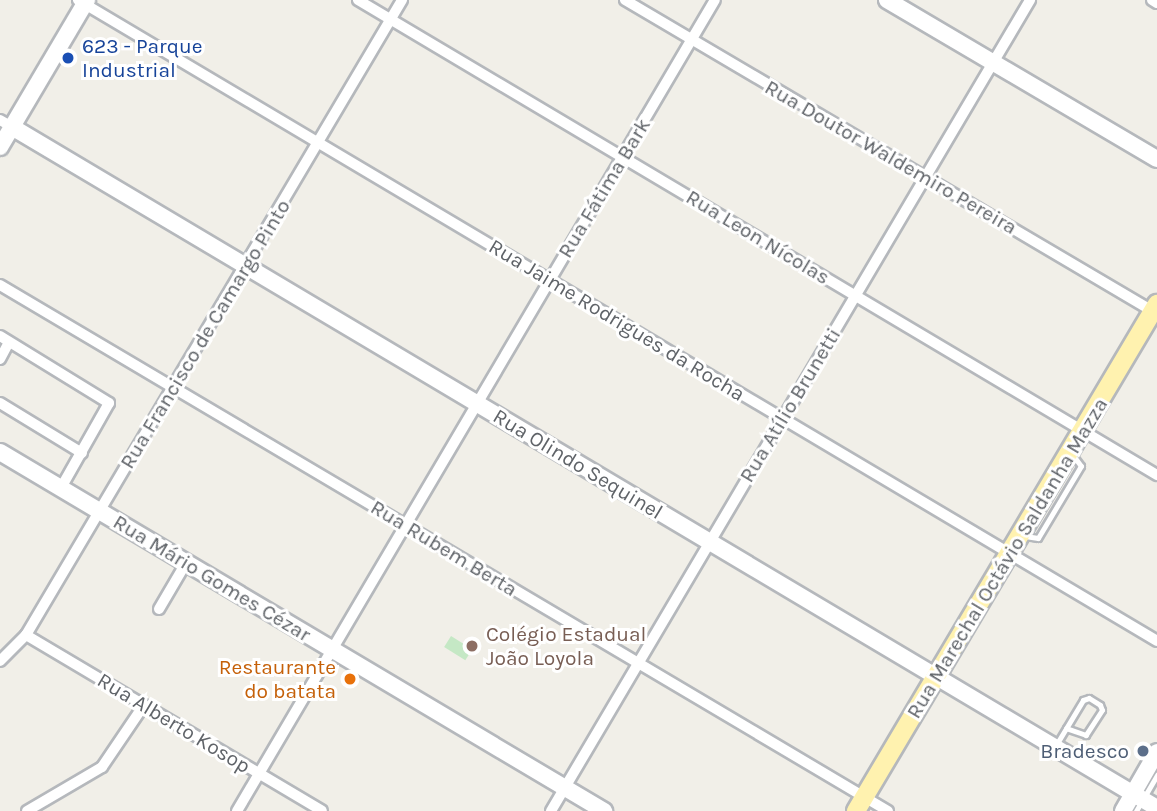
<!DOCTYPE html>
<meta charset="utf-8">
<style>
body{margin:0}
#map{position:relative;width:1157px;height:811px;overflow:hidden;background:#f1efe8;font-family:Karla,sans-serif}
div>[style]{position:absolute}
[style*='--x']{left:calc(var(--x)*1px);top:calc(var(--y)*1px);width:calc(var(--w)*1px);rotate:calc(var(--a)*1deg)}
.green>*{inset:0;background:#c5e8c5;transform-origin:0 0}
.roads{filter:drop-shadow(2px 0 #b5b8bc) drop-shadow(-2px 0 #b5b8bc) drop-shadow(0 2px #b5b8bc) drop-shadow(0 -2px #b5b8bc)}
.lane>*{height:5px;margin:-2.5px;padding:0 2.5px;transform-origin:2.5px;border-radius:2.5px;background:#fff}
.street>*{height:10px;margin:-5px;padding:0 5px;transform-origin:5px;border-radius:5px;background:#fff}
.secondary>*{height:16px;margin:-8px;padding:0 8px;transform-origin:8px;border-radius:8px;background:#fff}
.primary>*{height:18px;margin:-9px;padding:0 9px;transform-origin:9px;border-radius:9px;background:#fff2af}
.dots>*{width:19px;height:19px;translate:-50% -50%;box-sizing:border-box;border:4px solid #fff;border-radius:50%}
span{translate:-50% -50%;white-space:nowrap;text-align:center;line-height:1.15;-webkit-text-stroke:6px #fff;paint-order:stroke}
.transit-label{font-size:21px;color:#164399}
.left{translate:0 -50%;text-align:left}
.street-label{font-size:21px;color:#5f6368}
.education-label{font-size:21px;color:#785e54}
.food-label{font-size:21px;color:#c56008}
.right{translate:-100% -50%;text-align:right}
.service-label{font-size:21px;color:#4e5e75}
</style>
<div id="map">
<div class="green">
<i style="left:451px;top:636px;width:25px;height:13px;rotate:32deg"></i>
</div>
<div class="roads">
<div class="lane">
<i style="--x:1025;--y:536;--w:13;--a:9"></i>
<i style="--x:1038;--y:538;--w:84;--a:-59.2"></i>
<i style="--x:1081;--y:466;--w:15;--a:-127"></i>
<i style="--x:1056;--y:745;--w:52;--a:-59"></i>
<i style="--x:1083;--y:700;--w:6;--a:-18"></i>
<i style="--x:1089;--y:698;--w:13;--a:32"></i>
<i style="--x:1100;--y:705;--w:5;--a:68"></i>
<i style="--x:1102;--y:710;--w:30;--a:123"></i>
<i style="--x:1086;--y:735;--w:21;--a:-161"></i>
<i style="--x:1136;--y:811;--w:42;--a:-59.7"></i>
</div>
<div class="street">
<i style="--x:78;--y:0;--w:1255;--a:30.71"></i>
<i style="--x:358;--y:0;--w:930;--a:30.73"></i>
<i style="--x:625;--y:0;--w:616;--a:30.52"></i>
<i style="--x:1152;--y:0;--w:6;--a:31"></i>
<i style="--x:0;--y:120;--w:14;--a:30"></i>
<i style="--x:0;--y:285;--w:1032;--a:30.64"></i>
<i style="--x:0;--y:336;--w:128;--a:31.6"></i>
<i style="--x:109;--y:403;--w:98;--a:119.5"></i>
<i style="--x:0;--y:359;--w:19;--a:-62"></i>
<i style="--x:0;--y:403;--w:96;--a:31.4"></i>
<i style="--x:159;--y:609;--w:53;--a:-59.6"></i>
<i style="--x:26;--y:635;--w:344;--a:30.7"></i>
<i style="--x:0;--y:661;--w:37;--a:-45"></i>
<i style="--x:26;--y:635;--w:738;--a:-59.37"></i>
<i style="--x:27;--y:811;--w:87;--a:-30.4"></i>
<i style="--x:102;--y:767;--w:75;--a:-55.9"></i>
<i style="--x:237;--y:811;--w:941;--a:-59.49"></i>
<i style="--x:551;--y:811;--w:942;--a:-59.43"></i>
</div>
<div class="secondary">
<i style="--x:887;--y:0;--w:313;--a:30.5"></i>
<i style="--x:12;--y:127;--w:1332;--a:30.74"></i>
<i style="--x:0;--y:147;--w:171;--a:-59.4"></i>
<i style="--x:0;--y:452;--w:703;--a:30.73"></i>
<i style="--x:1123;--y:811;--w:68;--a:-60"></i>
</div>
<div class="primary">
<i style="--x:856;--y:811;--w:590;--a:-59.3"></i>
</div>
</div>
<div class="dots">
<i style="left:68px;top:58px;background:#1a4fb4"></i>
<i style="left:472px;top:646px;background:#8d6e63"></i>
<i style="left:350px;top:679px;background:#e8710a"></i>
<i style="left:1143px;top:751px;background:#5c6f8a"></i>
</div>
<div class="transit-label">
<span class="left" style="left:82px;top:58px">623 - Parque<br>Industrial</span>
</div>
<div class="street-label">
<span style="left:891px;top:157px;rotate:30deg">Rua Doutor Waldemiro Pereira</span>
<span style="left:604px;top:188px;rotate:-59deg">Rua Fátima Bark</span>
<span style="left:758px;top:237px;rotate:31deg">Rua Leon Nícolas</span>
<span style="left:617px;top:320px;rotate:31deg">Rua Jaime Rodrigues da Rocha</span>
<span style="left:205px;top:334px;rotate:-59deg">Rua Francisco de Camargo Pinto</span>
<span style="left:790px;top:405px;rotate:-59deg">Rua Atílio Brunetti</span>
<span style="left:578px;top:464px;rotate:31deg">Rua Olindo Sequinel</span>
<span style="left:444px;top:548px;rotate:31deg">Rua Rubem Berta</span>
<span style="left:1007px;top:558px;rotate:-59deg">Rua Marechal Octávio Saldanha Mazza</span>
<span style="left:212px;top:578px;rotate:31deg">Rua Mário Gomes Cézar</span>
<span style="left:174px;top:723px;rotate:31deg">Rua Alberto Kosop</span>
</div>
<div class="education-label">
<span class="left" style="left:486px;top:646px">Colégio Estadual<br>João Loyola</span>
</div>
<div class="food-label">
<span class="right" style="left:336px;top:679px">Restaurante<br>do batata</span>
</div>
<div class="service-label">
<span class="right" style="left:1129px;top:751px">Bradesco</span>
</div>
</div>
